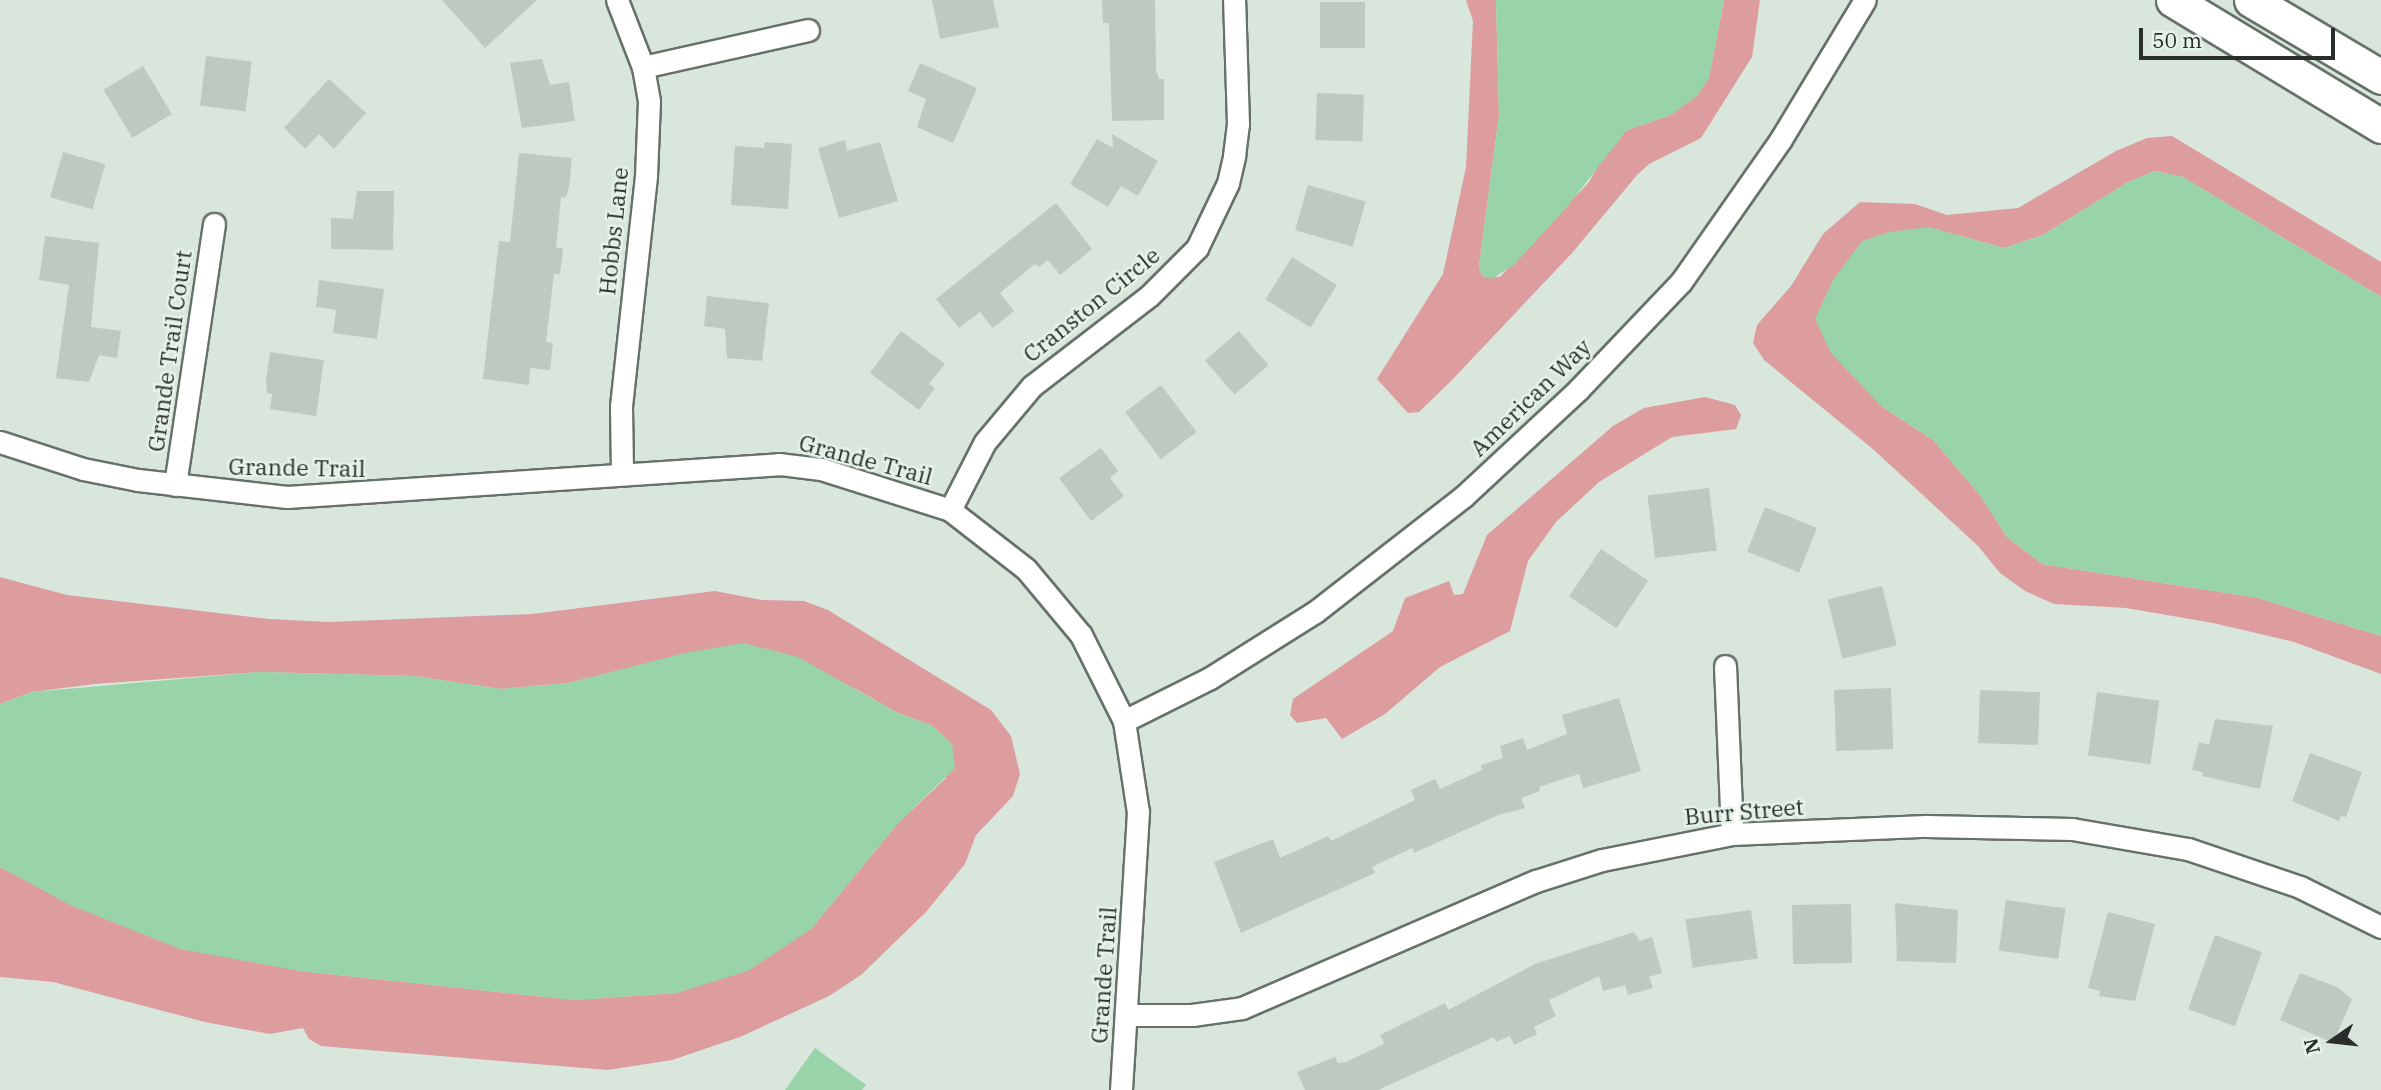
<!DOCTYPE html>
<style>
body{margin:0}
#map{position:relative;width:2381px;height:1090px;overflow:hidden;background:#d8e6db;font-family:"IBM Plex Serif",serif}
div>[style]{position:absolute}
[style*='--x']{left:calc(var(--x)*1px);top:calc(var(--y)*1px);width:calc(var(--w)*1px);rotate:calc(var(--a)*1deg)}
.green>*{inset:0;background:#dd9d9e}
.water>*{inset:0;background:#98d4a7}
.building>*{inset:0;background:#becac0;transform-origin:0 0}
.roads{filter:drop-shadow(2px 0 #667269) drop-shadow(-2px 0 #667269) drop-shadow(0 2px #667269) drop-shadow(0 -2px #667269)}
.minor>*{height:21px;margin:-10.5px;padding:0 10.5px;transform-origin:10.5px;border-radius:10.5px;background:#fff}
.primary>*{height:33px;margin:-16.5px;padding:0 16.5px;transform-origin:16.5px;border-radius:16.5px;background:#fff}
span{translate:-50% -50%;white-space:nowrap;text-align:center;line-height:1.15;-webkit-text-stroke:5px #e6f3e8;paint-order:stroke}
.street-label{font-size:23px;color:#292e2a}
.north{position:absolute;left:2297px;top:1006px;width:70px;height:70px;-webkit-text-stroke:5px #e6f3e8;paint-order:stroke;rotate:256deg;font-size:19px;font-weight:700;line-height:28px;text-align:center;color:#292e2a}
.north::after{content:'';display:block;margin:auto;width:24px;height:32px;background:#292e2a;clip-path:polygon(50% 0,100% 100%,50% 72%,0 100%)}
.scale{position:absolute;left:2139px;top:28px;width:196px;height:32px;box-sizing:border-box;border:4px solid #292e2a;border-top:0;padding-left:9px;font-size:21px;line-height:24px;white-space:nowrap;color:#292e2a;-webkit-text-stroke:5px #e6f3e8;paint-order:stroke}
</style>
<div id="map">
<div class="green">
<i style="clip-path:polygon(1466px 0,1496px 0,1499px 115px,1479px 267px,1482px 276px,1500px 277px,1589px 182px,1606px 151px,1627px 130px,1671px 115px,1709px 78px,1724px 0,1760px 0,1752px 57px,1701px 138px,1649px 164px,1637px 175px,1572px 253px,1452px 380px,1419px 412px,1408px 413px,1377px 379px,1443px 274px,1466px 167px,1473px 21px)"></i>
<i style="clip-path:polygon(2172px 136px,2381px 262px,2381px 297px,2183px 177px,2155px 171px,2128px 182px,2043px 235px,2004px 248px,1928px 227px,1881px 406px,1933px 440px,1980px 495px,2007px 537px,2042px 564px,2258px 598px,2381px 636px,2381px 674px,2294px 642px,2213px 623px,2126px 608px,2054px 604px,2025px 591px,2000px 573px,1978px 546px,1874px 450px,1764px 360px,1753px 343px,1757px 325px,1791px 286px,1823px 234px,1860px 202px,1915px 204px,1947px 215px,2018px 208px,2116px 151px,2147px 138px)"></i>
<i style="clip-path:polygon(1705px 397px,1735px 405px,1741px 415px,1736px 429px,1672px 437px,1599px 482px,1556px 522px,1528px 561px,1510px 631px,1440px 667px,1385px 714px,1342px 739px,1326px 718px,1297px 723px,1290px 715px,1293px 699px,1393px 631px,1405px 598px,1449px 581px,1454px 595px,1463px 594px,1487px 535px,1613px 426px,1644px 408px)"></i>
<i style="clip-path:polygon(0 577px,67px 595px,269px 619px,328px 622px,532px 614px,715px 591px,762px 600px,804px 601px,828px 610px,991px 710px,1011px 736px,1020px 774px,1013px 796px,976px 835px,965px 864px,926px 912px,861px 975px,829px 996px,740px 1037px,672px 1060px,608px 1070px,321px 1046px,309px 1039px,303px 1028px,270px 1034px,205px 1022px,53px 982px,0 977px,0 867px,300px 971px,574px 1000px,677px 993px,811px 929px,899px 822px,946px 778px,933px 726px,896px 712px,856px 689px,617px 671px,568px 683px,501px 689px,413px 676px,260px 672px,95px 684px,32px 692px,0 704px)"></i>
</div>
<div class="water">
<i style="clip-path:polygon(1496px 0,1724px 0,1709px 78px,1698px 95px,1671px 115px,1627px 130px,1567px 207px,1514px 265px,1491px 279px,1482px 276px,1479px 267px,1499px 115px)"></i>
<i style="clip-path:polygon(2155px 171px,2183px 177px,2381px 297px,2381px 636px,2258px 598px,2042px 564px,2007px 537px,1980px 495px,1933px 440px,1881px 406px,1831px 353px,1815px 319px,1833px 280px,1862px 241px,1889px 232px,1928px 227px,2004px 248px,2043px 235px,2128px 182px)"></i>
<i style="clip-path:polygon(743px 643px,798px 657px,896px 712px,933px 726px,952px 744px,955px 768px,899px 822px,811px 929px,748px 971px,677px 993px,574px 1000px,300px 971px,180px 949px,70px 905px,0 867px,0 704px,32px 692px,260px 672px,413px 676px,501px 689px,568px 683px,685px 653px)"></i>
<i style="clip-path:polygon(815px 1048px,866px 1085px,862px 1090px,785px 1090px)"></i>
</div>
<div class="building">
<i style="clip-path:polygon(442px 0,537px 0,485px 48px)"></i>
<i style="clip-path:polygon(932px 0,993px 0,999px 27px,940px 39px)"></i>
<i style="clip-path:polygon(1102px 0,1155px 0,1156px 69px,1159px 79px,1164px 79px,1164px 120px,1112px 121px,1109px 23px,1103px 23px)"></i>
<i style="left:1320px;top:2px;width:45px;height:46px"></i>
<i style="left:206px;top:56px;width:46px;height:50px;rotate:7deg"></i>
<i style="clip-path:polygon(542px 59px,550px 85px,569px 82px,575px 121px,522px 128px,510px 63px)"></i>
<i style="clip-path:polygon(920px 63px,977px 88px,953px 143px,917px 127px,926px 99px,908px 91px)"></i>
<i style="left:143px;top:66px;width:56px;height:46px;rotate:59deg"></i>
<i style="clip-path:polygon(329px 79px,366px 113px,334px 149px,319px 134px,305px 149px,284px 128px)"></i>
<i style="left:1317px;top:93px;width:47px;height:47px;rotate:2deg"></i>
<i style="clip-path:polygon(1112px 134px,1158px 161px,1138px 196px,1121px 186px,1108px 207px,1070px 184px,1097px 139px,1113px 148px)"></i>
<i style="clip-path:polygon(845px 140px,847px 151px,880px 142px,898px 201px,839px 218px,818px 148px)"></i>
<i style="clip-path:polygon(765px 142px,792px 144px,788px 209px,731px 205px,735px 146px,764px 148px)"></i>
<i style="left:63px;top:152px;width:44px;height:47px;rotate:16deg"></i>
<i style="clip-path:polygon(519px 153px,572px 158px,569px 187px,566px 198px,561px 197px,556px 248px,563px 248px,560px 274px,554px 274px,546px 342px,553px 343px,550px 370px,530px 368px,529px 385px,483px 379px,499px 241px,510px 242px)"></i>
<i style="left:1308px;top:185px;width:60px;height:47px;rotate:16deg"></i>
<i style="clip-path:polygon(357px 191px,394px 191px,393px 250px,331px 249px,331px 218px,353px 219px)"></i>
<i style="clip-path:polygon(1056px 203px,1092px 249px,1060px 275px,1048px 260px,1039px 267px,1035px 264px,1000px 293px,1014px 311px,993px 328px,980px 312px,959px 328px,936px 299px)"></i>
<i style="clip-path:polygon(45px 236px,99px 243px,91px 327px,121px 331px,117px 358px,99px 355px,89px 382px,56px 378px,69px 285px,39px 280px)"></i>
<i style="left:1292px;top:257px;width:53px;height:50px;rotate:32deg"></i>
<i style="clip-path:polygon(319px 280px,384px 289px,377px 339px,333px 333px,336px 310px,316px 307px)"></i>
<i style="clip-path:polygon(707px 296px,769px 303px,762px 361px,727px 358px,725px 329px,704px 326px)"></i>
<i style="clip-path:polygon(901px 331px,945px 364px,929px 384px,935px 388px,919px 410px,870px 373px)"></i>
<i style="left:1239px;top:331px;width:45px;height:45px;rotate:49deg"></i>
<i style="clip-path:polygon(270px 352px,324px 360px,316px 416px,270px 409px,272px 394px,267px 393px,266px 382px)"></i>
<i style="left:1161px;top:385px;width:59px;height:45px;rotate:53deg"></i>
<i style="clip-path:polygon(1101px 448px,1118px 471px,1110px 478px,1124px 496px,1091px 521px,1059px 478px)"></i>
<i style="left:1709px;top:488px;width:63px;height:62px;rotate:83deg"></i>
<i style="left:1765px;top:507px;width:56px;height:48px;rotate:22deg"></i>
<i style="left:1601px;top:549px;width:57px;height:57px;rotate:34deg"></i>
<i style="left:1882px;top:586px;width:61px;height:56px;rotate:76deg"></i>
<i style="left:1891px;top:688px;width:61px;height:57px;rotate:88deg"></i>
<i style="left:1980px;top:690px;width:60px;height:53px;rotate:2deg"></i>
<i style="left:2097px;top:692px;width:63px;height:64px;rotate:8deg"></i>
<i style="clip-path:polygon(1619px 698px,1641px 771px,1583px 788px,1579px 774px,1539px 787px,1540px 791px,1521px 798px,1525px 808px,1498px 815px,1414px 853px,1412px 848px,1372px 867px,1375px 873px,1241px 933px,1214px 862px,1273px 839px,1280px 858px,1328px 836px,1331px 841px,1415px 800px,1411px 790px,1435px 779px,1440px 789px,1482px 770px,1481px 765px,1503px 758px,1500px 746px,1523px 738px,1527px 750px,1567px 734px,1562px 715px)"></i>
<i style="clip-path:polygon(2215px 719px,2273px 726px,2260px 789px,2202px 776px,2203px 772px,2192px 770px,2199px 742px,2209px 745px)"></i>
<i style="clip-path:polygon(2310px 753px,2362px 772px,2346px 817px,2341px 816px,2339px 821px,2292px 801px)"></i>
<i style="left:2006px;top:900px;width:60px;height:51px;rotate:8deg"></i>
<i style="clip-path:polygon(1895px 903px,1958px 910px,1956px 963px,1897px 961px)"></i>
<i style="left:1851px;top:904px;width:59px;height:59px;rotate:89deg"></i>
<i style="left:1751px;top:910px;width:49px;height:66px;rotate:82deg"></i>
<i style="clip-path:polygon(2108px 912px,2155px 924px,2135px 1001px,2099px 996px,2100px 991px,2088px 988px)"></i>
<i style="clip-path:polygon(1634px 932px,1640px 941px,1652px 937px,1662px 973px,1649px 977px,1653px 988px,1628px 995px,1625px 985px,1603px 991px,1599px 976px,1549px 1000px,1556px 1016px,1534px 1027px,1537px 1034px,1514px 1045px,1510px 1036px,1496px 1042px,1494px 1037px,1378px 1090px,1305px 1090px,1297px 1072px,1335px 1057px,1338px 1063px,1346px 1062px,1384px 1044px,1380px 1035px,1445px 1003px,1448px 1010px,1535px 964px)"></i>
<i style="left:2215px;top:935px;width:50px;height:79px;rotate:20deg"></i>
<i style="clip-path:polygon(2300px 973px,2337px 987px,2352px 999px,2333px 1043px,2280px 1020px)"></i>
</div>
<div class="roads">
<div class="minor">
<i style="--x:617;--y:0;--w:72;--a:68.8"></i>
<i style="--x:643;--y:67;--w:35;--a:80"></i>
<i style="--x:649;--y:101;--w:75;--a:92.3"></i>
<i style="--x:646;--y:176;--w:232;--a:96.2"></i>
<i style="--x:621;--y:407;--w:65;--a:89.1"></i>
<i style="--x:643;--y:67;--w:169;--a:-12.6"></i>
<i style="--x:0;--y:442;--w:87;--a:18"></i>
<i style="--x:83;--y:469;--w:56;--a:11.3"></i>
<i style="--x:138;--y:480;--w:150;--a:6.5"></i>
<i style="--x:287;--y:497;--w:493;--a:-3.8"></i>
<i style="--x:779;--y:464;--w:42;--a:6.8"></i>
<i style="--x:821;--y:469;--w:135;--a:17.6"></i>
<i style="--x:950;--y:510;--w:96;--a:37.8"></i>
<i style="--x:1026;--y:569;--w:86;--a:50.2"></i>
<i style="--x:1081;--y:635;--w:96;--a:63.4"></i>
<i style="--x:1124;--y:721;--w:92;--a:81.3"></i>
<i style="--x:1138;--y:812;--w:279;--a:93.5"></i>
<i style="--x:175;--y:485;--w:264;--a:-81.5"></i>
<i style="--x:950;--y:510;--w:76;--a:-62.8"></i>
<i style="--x:985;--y:442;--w:73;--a:-50"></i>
<i style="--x:1032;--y:386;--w:148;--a:-37.6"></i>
<i style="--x:1149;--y:296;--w:68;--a:-45"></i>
<i style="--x:1197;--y:248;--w:72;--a:-64.5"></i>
<i style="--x:1228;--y:183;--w:28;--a:-77"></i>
<i style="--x:1234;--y:156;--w:32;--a:-83"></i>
<i style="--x:1238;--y:124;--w:124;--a:-91.8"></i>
<i style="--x:1725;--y:666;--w:168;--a:87.6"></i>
<i style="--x:1124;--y:721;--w:96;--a:-26.6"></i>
<i style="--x:1210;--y:678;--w:124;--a:-32.2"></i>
<i style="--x:1315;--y:612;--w:189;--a:-37.9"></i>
<i style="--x:1464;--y:496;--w:156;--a:-42.9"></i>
<i style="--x:1578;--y:390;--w:149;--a:-46.4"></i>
<i style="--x:1681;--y:282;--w:174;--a:-55"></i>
<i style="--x:1781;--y:139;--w:162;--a:-58.9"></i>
<i style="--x:1126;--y:1015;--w:66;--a:0"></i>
<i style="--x:1192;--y:1015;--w:50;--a:-8"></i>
<i style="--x:1242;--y:1008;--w:320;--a:-23.4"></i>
<i style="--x:1536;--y:881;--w:69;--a:-17.7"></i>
<i style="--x:1602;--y:860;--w:133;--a:-11.3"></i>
<i style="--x:1732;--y:834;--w:194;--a:-2.4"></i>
<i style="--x:1926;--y:826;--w:146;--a:1.2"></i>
<i style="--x:2072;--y:829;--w:118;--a:9.8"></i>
<i style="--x:2188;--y:849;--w:118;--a:18.7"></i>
<i style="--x:2300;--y:887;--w:90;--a:26.3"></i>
</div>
<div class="primary">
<i style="--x:2173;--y:0;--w:243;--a:31.2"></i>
<i style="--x:2251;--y:0;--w:151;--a:30.6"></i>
</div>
</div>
<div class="street-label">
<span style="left:613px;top:231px;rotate:-84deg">Hobbs Lane</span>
<span style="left:1091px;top:304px;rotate:-39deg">Cranston Circle</span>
<span style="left:169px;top:351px;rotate:-82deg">Grande Trail Court</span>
<span style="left:1530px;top:397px;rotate:-44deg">American Way</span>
<span style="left:866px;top:459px;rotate:15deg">Grande Trail</span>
<span style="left:297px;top:467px;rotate:1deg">Grande Trail</span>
<span style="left:1744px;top:811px;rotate:-5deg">Burr Street</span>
<span style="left:1103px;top:975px;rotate:-86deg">Grande Trail</span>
</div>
<div class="north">N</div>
<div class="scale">50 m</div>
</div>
